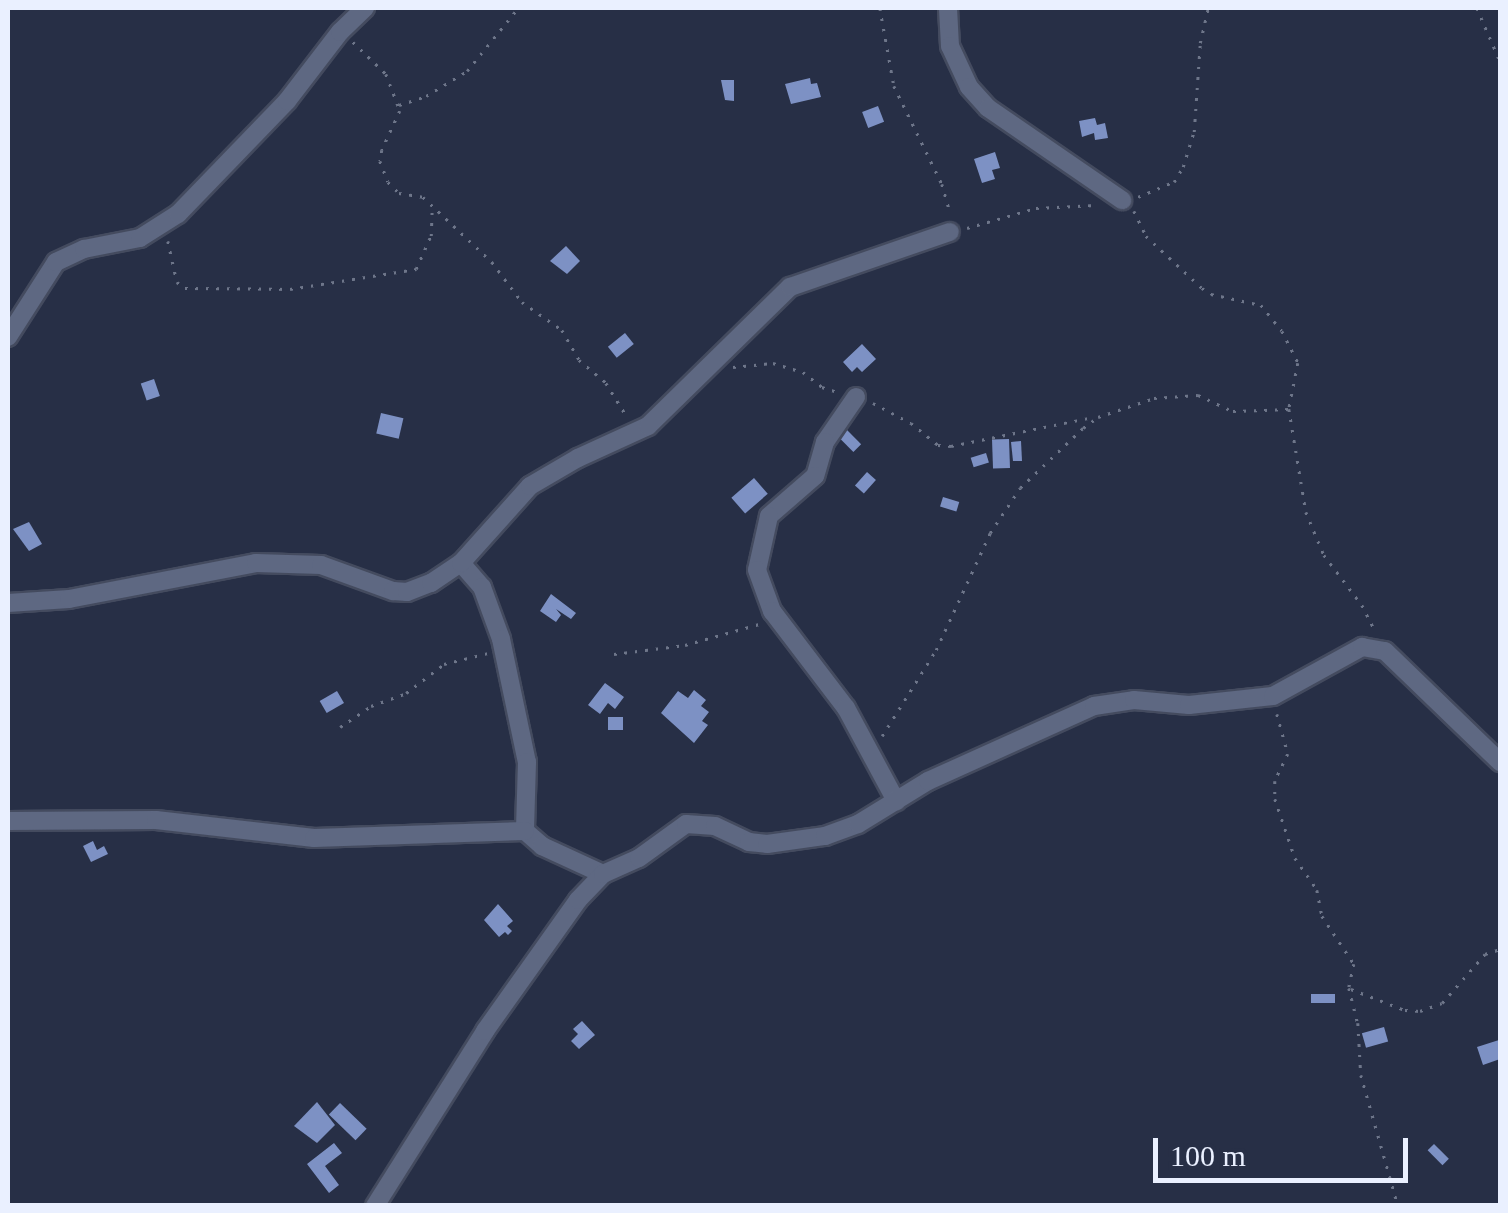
<!DOCTYPE html>
<style>
body{margin:0}
#map{position:relative;width:1508px;height:1213px;overflow:hidden;background:#272f46;font-family:"Times New Roman",serif}
div>[style]{position:absolute}
[style*='--x']{left:calc(var(--x)*1px);top:calc(var(--y)*1px);width:calc(var(--w)*1px);rotate:calc(var(--a)*1deg)}
.building>*{inset:0;background:#7d91c4;transform-origin:0 0}
.path>*{height:2.5px;margin-top:-1.25px;transform-origin:0;background:repeating-linear-gradient(90deg,#6e768a 0 2.5px,transparent 0 10.5px)}
.roads{filter:drop-shadow(2px 0 #444b5f) drop-shadow(-2px 0 #444b5f) drop-shadow(0 2px #444b5f) drop-shadow(0 -2px #444b5f)}
.minor>*{height:18px;margin:-9px;padding:0 9px;transform-origin:9px;border-radius:9px;background:#5e6882}
span{translate:-50% -50%;white-space:nowrap;text-align:center;line-height:1.15;-webkit-text-stroke:10px #272f46;paint-order:stroke}
.frame{position:absolute;inset:0;border:10px solid #eaf0ff;pointer-events:none}
.scale{position:absolute;left:1153px;top:1138px;width:255px;height:45px;box-sizing:border-box;border:5px solid #eaf0ff;border-top:0;padding-left:12px;font-size:30px;line-height:35px;white-space:nowrap;color:#eaf0ff;-webkit-text-stroke:8px #272f46;paint-order:stroke}
</style>
<div id="map">
<div class="building">
<i style="clip-path:polygon(810px 78px,811px 84px,817px 83px,821px 97px,791px 104px,785px 84px)"></i>
<i style="clip-path:polygon(721px 80px,734px 80px,734px 101px,725px 100px)"></i>
<i style="left:878px;top:106px;width:17px;height:17px;rotate:69deg"></i>
<i style="clip-path:polygon(1095px 118px,1097px 125px,1105px 123px,1108px 138px,1095px 140px,1094px 133px,1082px 137px,1079px 121px)"></i>
<i style="clip-path:polygon(995px 152px,1000px 168px,992px 170px,995px 179px,982px 183px,974px 159px)"></i>
<i style="clip-path:polygon(566px 246px,580px 261px,567px 274px,550px 261px)"></i>
<i style="left:625px;top:333px;width:14px;height:22px;rotate:51deg"></i>
<i style="clip-path:polygon(862px 344px,876px 359px,862px 372px,857px 367px,852px 372px,843px 362px)"></i>
<i style="left:154px;top:379px;width:18px;height:14px;rotate:71deg"></i>
<i style="left:381px;top:413px;width:23px;height:21px;rotate:13deg"></i>
<i style="left:847px;top:430px;width:20px;height:11px;rotate:45deg"></i>
<i style="left:1009px;top:439px;width:29px;height:17px;rotate:88deg"></i>
<i style="clip-path:polygon(1021px 441px,1022px 461px,1013px 461px,1011px 442px)"></i>
<i style="left:986px;top:453px;width:10px;height:16px;rotate:73deg"></i>
<i style="left:867px;top:472px;width:12px;height:18px;rotate:42deg"></i>
<i style="left:754px;top:478px;width:21px;height:30px;rotate:49deg"></i>
<i style="left:943px;top:497px;width:17px;height:10px;rotate:17deg"></i>
<i style="clip-path:polygon(29px 522px,42px 544px,29px 551px,13px 529px)"></i>
<i style="clip-path:polygon(551px 594px,576px 613px,571px 619px,556px 609px,561px 615px,556px 622px,540px 611px)"></i>
<i style="clip-path:polygon(605px 683px,624px 697px,615px 709px,608px 703px,600px 714px,588px 705px)"></i>
<i style="clip-path:polygon(694px 690px,706px 700px,701px 706px,709px 712px,702px 721px,708px 725px,694px 743px,661px 713px,678px 691px,688px 698px)"></i>
<i style="left:337px;top:691px;width:14px;height:20px;rotate:60deg"></i>
<i style="left:608px;top:717px;width:15px;height:13px"></i>
<i style="clip-path:polygon(93px 841px,97px 850px,104px 846px,108px 854px,91px 862px,83px 846px)"></i>
<i style="clip-path:polygon(498px 904px,513px 921px,507px 926px,512px 931px,508px 935px,505px 932px,499px 937px,484px 920px)"></i>
<i style="left:1311px;top:994px;width:24px;height:9px"></i>
<i style="clip-path:polygon(582px 1021px,595px 1035px,579px 1049px,571px 1041px,578px 1034px,573px 1029px)"></i>
<i style="left:1384px;top:1027px;width:15px;height:23px;rotate:74deg"></i>
<i style="clip-path:polygon(1499px 1040px,1500px 1059px,1483px 1065px,1477px 1047px)"></i>
<i style="clip-path:polygon(317px 1102px,335px 1125px,317px 1143px,294px 1126px)"></i>
<i style="left:340px;top:1103px;width:37px;height:16px;rotate:44deg"></i>
<i style="clip-path:polygon(334px 1143px,342px 1153px,325px 1166px,339px 1185px,329px 1193px,307px 1164px)"></i>
<i style="left:1434px;top:1144px;width:21px;height:9px;rotate:45deg"></i>
</div>
<div class="path">
<i style="--x:880;--y:8;--w:79;--a:79.8"></i>
<i style="--x:894;--y:86;--w:109;--a:63.9"></i>
<i style="--x:942;--y:184;--w:29;--a:74"></i>
<i style="--x:1477;--y:8;--w:58;--a:66.5"></i>
<i style="--x:353;--y:42;--w:46;--a:44.1"></i>
<i style="--x:386;--y:74;--w:40;--a:69"></i>
<i style="--x:400;--y:111;--w:43;--a:114.8"></i>
<i style="--x:382;--y:150;--w:11;--a:100"></i>
<i style="--x:380;--y:161;--w:22;--a:69"></i>
<i style="--x:388;--y:182;--w:16;--a:45"></i>
<i style="--x:399;--y:193;--w:24;--a:9"></i>
<i style="--x:423;--y:197;--w:95;--a:43.3"></i>
<i style="--x:492;--y:262;--w:50;--a:53.1"></i>
<i style="--x:522;--y:302;--w:49;--a:35"></i>
<i style="--x:562;--y:330;--w:34;--a:60"></i>
<i style="--x:579;--y:360;--w:35;--a:40"></i>
<i style="--x:606;--y:383;--w:38;--a:58"></i>
<i style="--x:399;--y:105;--w:28;--a:-18"></i>
<i style="--x:426;--y:96;--w:48;--a:-31.4"></i>
<i style="--x:467;--y:71;--w:81;--a:-51"></i>
<i style="--x:1138;--y:197;--w:39;--a:-23"></i>
<i style="--x:1174;--y:182;--w:17;--a:-59"></i>
<i style="--x:1183;--y:167;--w:37;--a:-73"></i>
<i style="--x:1194;--y:132;--w:89;--a:-86.1"></i>
<i style="--x:1200;--y:43;--w:36;--a:-77"></i>
<i style="--x:1134;--y:211;--w:28;--a:64"></i>
<i style="--x:1146;--y:236;--w:76;--a:42.9"></i>
<i style="--x:1202;--y:288;--w:11;--a:34"></i>
<i style="--x:1211;--y:294;--w:51;--a:12.4"></i>
<i style="--x:1261;--y:305;--w:33;--a:51"></i>
<i style="--x:1282;--y:331;--w:36;--a:63"></i>
<i style="--x:1298;--y:363;--w:47;--a:101.1"></i>
<i style="--x:1289;--y:409;--w:104;--a:80.6"></i>
<i style="--x:1306;--y:512;--w:47;--a:67.3"></i>
<i style="--x:1324;--y:555;--w:63;--a:52.8"></i>
<i style="--x:1362;--y:605;--w:30;--a:63"></i>
<i style="--x:967;--y:228;--w:72;--a:-16.2"></i>
<i style="--x:1036;--y:208;--w:60;--a:-2.9"></i>
<i style="--x:168;--y:241;--w:42;--a:77.6"></i>
<i style="--x:177;--y:282;--w:10;--a:37"></i>
<i style="--x:185;--y:288;--w:105;--a:0.5"></i>
<i style="--x:290;--y:289;--w:128;--a:-9"></i>
<i style="--x:416;--y:269;--w:36;--a:-66"></i>
<i style="--x:431;--y:236;--w:24;--a:-88"></i>
<i style="--x:733;--y:367;--w:40;--a:-5.7"></i>
<i style="--x:773;--y:363;--w:31;--a:17"></i>
<i style="--x:803;--y:372;--w:24;--a:38"></i>
<i style="--x:822;--y:387;--w:16;--a:18"></i>
<i style="--x:873;--y:403;--w:43;--a:27.8"></i>
<i style="--x:911;--y:423;--w:35;--a:39"></i>
<i style="--x:938;--y:445;--w:13;--a:4"></i>
<i style="--x:951;--y:446;--w:146;--a:-11.5"></i>
<i style="--x:614;--y:654;--w:72;--a:-7.2"></i>
<i style="--x:685;--y:645;--w:77;--a:-15.8"></i>
<i style="--x:1277;--y:714;--w:41;--a:74.6"></i>
<i style="--x:1288;--y:754;--w:30;--a:116"></i>
<i style="--x:1275;--y:781;--w:18;--a:90"></i>
<i style="--x:1275;--y:799;--w:62;--a:71.3"></i>
<i style="--x:1295;--y:858;--w:39;--a:55"></i>
<i style="--x:1317;--y:890;--w:26;--a:79"></i>
<i style="--x:1322;--y:916;--w:58;--a:56.3"></i>
<i style="--x:1354;--y:964;--w:25;--a:102"></i>
<i style="--x:1349;--y:988;--w:36;--a:76"></i>
<i style="--x:1358;--y:1023;--w:52;--a:86.7"></i>
<i style="--x:1361;--y:1075;--w:136;--a:74.2"></i>
<i style="--x:340;--y:727;--w:37;--a:-34"></i>
<i style="--x:371;--y:706;--w:37;--a:-20"></i>
<i style="--x:406;--y:693;--w:48;--a:-37.3"></i>
<i style="--x:444;--y:664;--w:45;--a:-14"></i>
<i style="--x:882;--y:736;--w:102;--a:-57.9"></i>
<i style="--x:936;--y:650;--w:129;--a:-65.2"></i>
<i style="--x:990;--y:533;--w:54;--a:-56.3"></i>
<i style="--x:1020;--y:488;--w:87;--a:-43.6"></i>
<i style="--x:1083;--y:428;--w:19;--a:-36"></i>
<i style="--x:1098;--y:417;--w:59;--a:-18.7"></i>
<i style="--x:1154;--y:398;--w:44;--a:-3.9"></i>
<i style="--x:1198;--y:395;--w:38;--a:25"></i>
<i style="--x:1233;--y:411;--w:56;--a:-2"></i>
<i style="--x:1351;--y:989;--w:58;--a:21.3"></i>
<i style="--x:1405;--y:1010;--w:15;--a:4"></i>
<i style="--x:1420;--y:1011;--w:23;--a:-20"></i>
<i style="--x:1442;--y:1003;--w:65;--a:-48.7"></i>
<i style="--x:1485;--y:954;--w:16;--a:-18"></i>
</div>
<div class="roads">
<div class="minor">
<i style="--x:948;--y:8;--w:38;--a:87"></i>
<i style="--x:950;--y:46;--w:45;--a:65.1"></i>
<i style="--x:969;--y:87;--w:28;--a:48"></i>
<i style="--x:988;--y:108;--w:163;--a:34.5"></i>
<i style="--x:8;--y:337;--w:89;--a:-57.4"></i>
<i style="--x:56;--y:262;--w:31;--a:-25"></i>
<i style="--x:84;--y:249;--w:57;--a:-11.1"></i>
<i style="--x:140;--y:238;--w:45;--a:-32.3"></i>
<i style="--x:178;--y:214;--w:157;--a:-46"></i>
<i style="--x:287;--y:101;--w:87;--a:-52.5"></i>
<i style="--x:340;--y:32;--w:35;--a:-44"></i>
<i style="--x:856;--y:397;--w:55;--a:124.6"></i>
<i style="--x:825;--y:442;--w:35;--a:106"></i>
<i style="--x:815;--y:476;--w:61;--a:139"></i>
<i style="--x:769;--y:516;--w:55;--a:102.5"></i>
<i style="--x:757;--y:570;--w:44;--a:69.9"></i>
<i style="--x:772;--y:611;--w:122;--a:52.7"></i>
<i style="--x:846;--y:708;--w:106;--a:61.7"></i>
<i style="--x:461;--y:563;--w:32;--a:49"></i>
<i style="--x:482;--y:587;--w:55;--a:69.9"></i>
<i style="--x:501;--y:639;--w:126;--a:78.1"></i>
<i style="--x:527;--y:762;--w:69;--a:91.7"></i>
<i style="--x:525;--y:831;--w:23;--a:41"></i>
<i style="--x:542;--y:846;--w:67;--a:24.7"></i>
<i style="--x:8;--y:603;--w:61;--a:-3.8"></i>
<i style="--x:69;--y:599;--w:190;--a:-10.9"></i>
<i style="--x:256;--y:563;--w:65;--a:1.8"></i>
<i style="--x:321;--y:565;--w:77;--a:19.9"></i>
<i style="--x:393;--y:591;--w:14;--a:4"></i>
<i style="--x:407;--y:592;--w:26;--a:-21"></i>
<i style="--x:431;--y:583;--w:36;--a:-34"></i>
<i style="--x:461;--y:563;--w:103;--a:-48.1"></i>
<i style="--x:530;--y:486;--w:56;--a:-30.3"></i>
<i style="--x:578;--y:458;--w:77;--a:-24.6"></i>
<i style="--x:648;--y:426;--w:199;--a:-44.4"></i>
<i style="--x:790;--y:287;--w:169;--a:-19"></i>
<i style="--x:8;--y:821;--w:148;--a:-0.4"></i>
<i style="--x:156;--y:820;--w:159;--a:6.5"></i>
<i style="--x:314;--y:838;--w:211;--a:-1.9"></i>
<i style="--x:375;--y:1206;--w:207;--a:-57.8"></i>
<i style="--x:485;--y:1031;--w:161;--a:-54.6"></i>
<i style="--x:578;--y:900;--w:36;--a:-46"></i>
<i style="--x:603;--y:874;--w:39;--a:-24"></i>
<i style="--x:639;--y:858;--w:58;--a:-35.9"></i>
<i style="--x:686;--y:824;--w:29;--a:4"></i>
<i style="--x:715;--y:826;--w:38;--a:25"></i>
<i style="--x:749;--y:842;--w:18;--a:6"></i>
<i style="--x:767;--y:844;--w:59;--a:-7.9"></i>
<i style="--x:825;--y:836;--w:35;--a:-20"></i>
<i style="--x:858;--y:824;--w:82;--a:-31.6"></i>
<i style="--x:928;--y:781;--w:182;--a:-24.3"></i>
<i style="--x:1094;--y:706;--w:40;--a:-8.5"></i>
<i style="--x:1134;--y:700;--w:55;--a:5.2"></i>
<i style="--x:1189;--y:705;--w:84;--a:-6.1"></i>
<i style="--x:1273;--y:696;--w:102;--a:-28.8"></i>
<i style="--x:1362;--y:647;--w:23;--a:10"></i>
<i style="--x:1385;--y:651;--w:160;--a:44"></i>
</div>
</div>
<div class="frame"></div>
<div class="scale">100 m</div>
</div>
